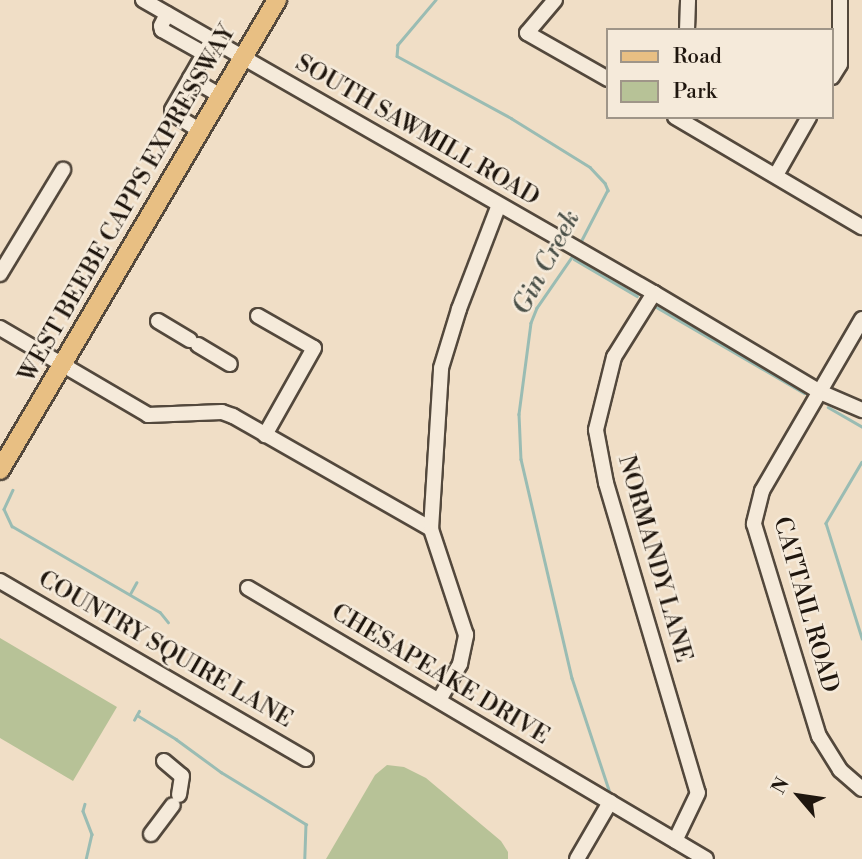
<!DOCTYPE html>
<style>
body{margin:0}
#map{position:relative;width:862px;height:859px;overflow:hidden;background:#f0dec6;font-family:"Libre Bodoni",serif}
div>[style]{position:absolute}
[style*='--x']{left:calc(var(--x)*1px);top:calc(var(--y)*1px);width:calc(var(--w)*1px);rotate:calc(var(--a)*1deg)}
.green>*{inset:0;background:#b7c297}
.stream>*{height:2.5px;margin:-1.25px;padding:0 1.25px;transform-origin:1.25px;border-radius:1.25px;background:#9abcb3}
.roads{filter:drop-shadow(2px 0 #53483c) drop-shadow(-2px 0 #53483c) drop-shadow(0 2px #53483c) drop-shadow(0 -2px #53483c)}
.minor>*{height:14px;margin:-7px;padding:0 7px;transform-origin:7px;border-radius:7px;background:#f5eada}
.major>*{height:18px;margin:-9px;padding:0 9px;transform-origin:9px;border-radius:9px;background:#e8bf83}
span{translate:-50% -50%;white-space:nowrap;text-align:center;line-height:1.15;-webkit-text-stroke:5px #f5eada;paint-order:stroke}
.street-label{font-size:24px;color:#1f160e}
.water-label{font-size:26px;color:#4a5048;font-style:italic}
.legend{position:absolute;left:606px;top:28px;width:228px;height:91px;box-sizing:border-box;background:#f5eada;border:2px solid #9f9588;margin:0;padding:9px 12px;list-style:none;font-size:21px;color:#1f160e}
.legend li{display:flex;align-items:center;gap:14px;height:35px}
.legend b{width:35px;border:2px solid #9f9588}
.north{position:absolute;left:764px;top:761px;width:70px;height:70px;-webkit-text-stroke:5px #f5eada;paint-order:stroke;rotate:299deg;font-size:19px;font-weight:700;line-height:28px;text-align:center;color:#1f160e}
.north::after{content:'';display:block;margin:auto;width:24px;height:32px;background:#1f160e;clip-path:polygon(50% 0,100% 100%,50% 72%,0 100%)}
</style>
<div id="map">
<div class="green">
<i style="clip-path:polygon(0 638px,117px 707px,73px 781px,0 738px)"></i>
<i style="clip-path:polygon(387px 765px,404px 767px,426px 778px,501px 841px,508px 852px,508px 859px,326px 859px,375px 775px)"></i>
</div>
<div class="stream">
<i style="--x:436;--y:0;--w:59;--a:130.2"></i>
<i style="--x:398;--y:45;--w:11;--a:95"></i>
<i style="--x:397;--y:56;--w:130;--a:28.5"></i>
<i style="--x:511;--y:118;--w:93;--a:31.8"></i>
<i style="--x:590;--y:167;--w:22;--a:47"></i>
<i style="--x:605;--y:183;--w:8;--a:67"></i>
<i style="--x:608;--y:190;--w:61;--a:117.4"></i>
<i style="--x:575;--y:253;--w:67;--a:124.6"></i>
<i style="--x:537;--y:308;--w:16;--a:112"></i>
<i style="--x:531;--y:323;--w:92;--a:97.5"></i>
<i style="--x:519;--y:414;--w:45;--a:87.5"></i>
<i style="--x:521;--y:459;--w:225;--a:76.9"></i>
<i style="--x:572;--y:678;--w:118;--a:71.7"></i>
<i style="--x:574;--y:259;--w:73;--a:30.4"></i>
<i style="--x:653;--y:305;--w:175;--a:30.2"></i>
<i style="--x:828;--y:407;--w:39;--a:30"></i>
<i style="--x:862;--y:462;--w:71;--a:120.5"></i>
<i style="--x:826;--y:523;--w:121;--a:72.6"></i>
<i style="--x:13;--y:490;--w:21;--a:115"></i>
<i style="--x:4;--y:509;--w:19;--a:65"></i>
<i style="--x:12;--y:526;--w:171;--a:30.2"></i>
<i style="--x:160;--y:612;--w:13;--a:51"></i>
<i style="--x:130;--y:594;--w:13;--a:-61"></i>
<i style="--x:137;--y:715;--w:46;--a:31.6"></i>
<i style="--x:176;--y:739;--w:56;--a:36.3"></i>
<i style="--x:221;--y:772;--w:100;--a:31.5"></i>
<i style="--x:306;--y:824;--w:35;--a:92"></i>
<i style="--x:134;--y:720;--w:10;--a:-61"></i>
<i style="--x:85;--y:804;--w:7;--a:106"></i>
<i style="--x:83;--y:811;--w:25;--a:69"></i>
<i style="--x:92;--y:834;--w:26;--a:103"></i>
</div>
<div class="roads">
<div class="minor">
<i style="--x:143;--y:0;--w:589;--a:29.83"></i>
<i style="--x:654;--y:293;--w:193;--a:30.8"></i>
<i style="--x:820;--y:392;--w:46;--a:23.2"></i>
<i style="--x:555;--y:0;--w:43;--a:130.3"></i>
<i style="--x:527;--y:33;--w:93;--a:29.6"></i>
<i style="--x:167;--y:14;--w:13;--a:117"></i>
<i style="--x:161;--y:26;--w:4;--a:76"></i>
<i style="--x:162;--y:30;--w:49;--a:29.2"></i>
<i style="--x:687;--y:30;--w:30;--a:-88"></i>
<i style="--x:832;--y:77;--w:15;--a:-58"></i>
<i style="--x:840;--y:64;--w:64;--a:-90"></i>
<i style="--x:190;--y:78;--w:34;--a:30"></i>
<i style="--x:675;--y:117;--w:217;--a:30.5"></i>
<i style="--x:199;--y:130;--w:31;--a:-148"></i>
<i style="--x:173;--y:114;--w:4;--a:-104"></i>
<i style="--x:172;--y:110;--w:81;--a:-60.3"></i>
<i style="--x:776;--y:175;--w:67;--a:-60.4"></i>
<i style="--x:0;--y:274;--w:122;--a:-58.8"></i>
<i style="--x:654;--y:293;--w:75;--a:122"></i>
<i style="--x:614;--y:357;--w:75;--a:103.9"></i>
<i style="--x:596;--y:430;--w:54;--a:79.3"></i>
<i style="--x:606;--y:483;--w:323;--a:73.5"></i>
<i style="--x:698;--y:793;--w:53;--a:115.6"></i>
<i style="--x:258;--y:316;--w:64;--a:29.7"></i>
<i style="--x:314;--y:348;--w:100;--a:119.4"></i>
<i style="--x:862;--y:319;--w:199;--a:120.2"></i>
<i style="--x:762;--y:491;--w:34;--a:104"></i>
<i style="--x:754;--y:524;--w:222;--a:73"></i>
<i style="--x:819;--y:736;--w:40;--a:58"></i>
<i style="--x:840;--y:770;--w:29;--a:41"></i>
<i style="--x:158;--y:321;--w:37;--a:31"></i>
<i style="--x:0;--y:328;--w:172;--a:30.4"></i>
<i style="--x:148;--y:415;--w:74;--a:-2.3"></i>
<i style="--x:222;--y:412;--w:12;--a:20"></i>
<i style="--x:233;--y:416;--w:228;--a:29.7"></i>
<i style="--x:198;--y:345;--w:37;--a:31"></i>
<i style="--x:0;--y:581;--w:354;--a:30.2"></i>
<i style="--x:248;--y:588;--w:532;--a:30.61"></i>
<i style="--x:439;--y:700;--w:42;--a:-59.7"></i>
<i style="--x:460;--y:664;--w:30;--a:-78"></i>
<i style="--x:466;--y:635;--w:112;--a:-108.3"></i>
<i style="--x:431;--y:529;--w:161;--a:-86.4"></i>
<i style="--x:441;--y:368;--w:62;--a:-73"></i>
<i style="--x:459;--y:309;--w:111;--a:-69"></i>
<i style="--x:164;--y:761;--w:23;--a:40"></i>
<i style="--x:182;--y:776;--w:19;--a:99"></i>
<i style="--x:151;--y:834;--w:36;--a:-53"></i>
<i style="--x:577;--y:859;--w:66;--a:-59.9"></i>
</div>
<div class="major">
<i style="--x:0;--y:470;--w:546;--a:-59.49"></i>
</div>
</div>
<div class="street-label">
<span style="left:417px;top:131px;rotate:30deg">SOUTH SAWMILL ROAD</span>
<span style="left:128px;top:204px;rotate:-60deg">WEST BEEBE CAPPS EXPRESSWAY</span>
<span style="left:654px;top:559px;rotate:74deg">NORMANDY LANE</span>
<span style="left:805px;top:605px;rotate:74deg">CATTAIL ROAD</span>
<span style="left:165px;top:650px;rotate:30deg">COUNTRY SQUIRE LANE</span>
<span style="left:440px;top:675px;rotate:31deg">CHESAPEAKE DRIVE</span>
</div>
<div class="water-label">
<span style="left:547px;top:263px;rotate:-62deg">Gin Creek</span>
</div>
<ul class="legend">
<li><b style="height:9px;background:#e8bf83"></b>Road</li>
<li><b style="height:19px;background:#b7c297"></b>Park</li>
</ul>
<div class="north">N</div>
</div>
